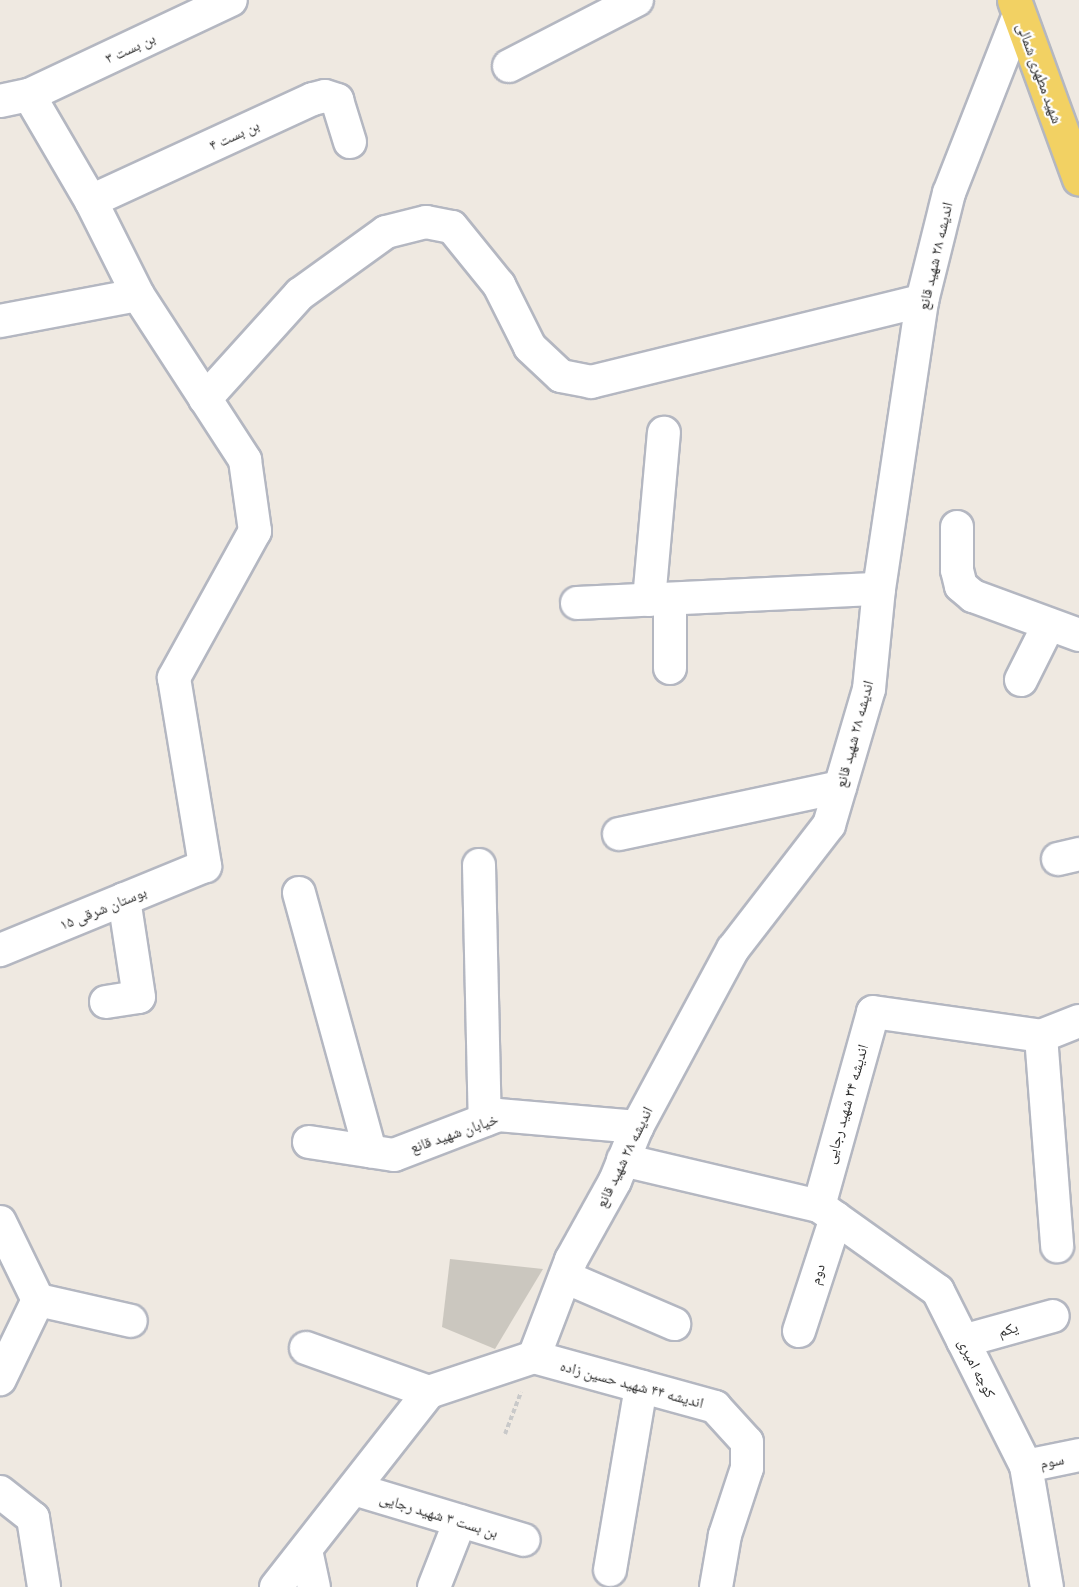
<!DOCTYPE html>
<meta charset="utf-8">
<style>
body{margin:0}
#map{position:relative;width:1079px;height:1587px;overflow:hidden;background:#efe9e1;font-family:"IBM Plex Sans","Noto Naskh Arabic",sans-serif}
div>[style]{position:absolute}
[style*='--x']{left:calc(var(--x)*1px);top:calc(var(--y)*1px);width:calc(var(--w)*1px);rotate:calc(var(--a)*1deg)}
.building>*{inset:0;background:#cbc7bf}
.path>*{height:4px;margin-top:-2px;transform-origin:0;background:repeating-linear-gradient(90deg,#c9c9c9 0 4.5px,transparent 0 7.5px)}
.roads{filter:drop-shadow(2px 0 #b4b7c1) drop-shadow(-2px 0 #b4b7c1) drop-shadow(0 2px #b4b7c1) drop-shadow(0 -2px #b4b7c1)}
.minor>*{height:32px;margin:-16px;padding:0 16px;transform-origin:16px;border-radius:16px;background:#fff}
.major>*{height:33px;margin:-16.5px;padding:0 16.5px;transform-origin:16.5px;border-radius:16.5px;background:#f2d163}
span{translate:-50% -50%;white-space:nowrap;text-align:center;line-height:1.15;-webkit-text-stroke:4.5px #fff;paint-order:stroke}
.street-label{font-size:15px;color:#2e2e2e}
</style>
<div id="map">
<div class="building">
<i style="clip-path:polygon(450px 1259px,543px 1269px,495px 1349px,442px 1327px)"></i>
</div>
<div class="path">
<i style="--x:505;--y:1434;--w:45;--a:-69.1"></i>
</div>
<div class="roads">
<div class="minor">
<i style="--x:509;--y:66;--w:144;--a:-27.3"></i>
<i style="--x:29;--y:95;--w:223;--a:-25.2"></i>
<i style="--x:0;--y:101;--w:30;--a:-12"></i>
<i style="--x:29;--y:95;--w:123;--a:59.7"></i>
<i style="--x:91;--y:201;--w:105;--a:63.4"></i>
<i style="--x:138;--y:295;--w:197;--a:57"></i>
<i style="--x:245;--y:460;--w:72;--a:82"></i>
<i style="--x:255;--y:531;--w:168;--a:118.9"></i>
<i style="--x:174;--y:678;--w:191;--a:80.6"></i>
<i style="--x:205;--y:866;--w:222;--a:157.7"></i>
<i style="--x:91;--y:201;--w:244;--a:-24.7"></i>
<i style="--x:313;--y:99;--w:12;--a:-14"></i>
<i style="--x:325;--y:96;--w:13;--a:18"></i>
<i style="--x:337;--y:100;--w:44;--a:72.8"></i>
<i style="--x:0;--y:321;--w:140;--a:-10.7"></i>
<i style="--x:205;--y:399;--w:142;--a:-47.9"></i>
<i style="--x:300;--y:294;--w:106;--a:-35.8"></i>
<i style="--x:386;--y:232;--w:41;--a:-14"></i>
<i style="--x:426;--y:222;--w:26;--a:11"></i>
<i style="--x:452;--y:227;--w:75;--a:51"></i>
<i style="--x:499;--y:285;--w:69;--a:63.4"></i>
<i style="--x:530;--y:347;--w:42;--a:43.1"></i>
<i style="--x:561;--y:376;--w:31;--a:11"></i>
<i style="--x:591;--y:382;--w:341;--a:-13.8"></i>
<i style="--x:957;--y:527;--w:43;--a:90"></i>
<i style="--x:957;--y:570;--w:16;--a:76"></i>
<i style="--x:961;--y:586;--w:16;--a:40"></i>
<i style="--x:973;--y:596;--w:113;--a:20.2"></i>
<i style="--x:670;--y:599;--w:69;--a:90"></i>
<i style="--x:649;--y:600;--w:168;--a:-84.9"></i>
<i style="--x:577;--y:603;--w:302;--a:-2.7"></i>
<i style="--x:1021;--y:680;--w:60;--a:-63.4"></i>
<i style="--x:619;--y:834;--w:226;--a:-12"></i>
<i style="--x:1058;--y:859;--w:22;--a:-13"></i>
<i style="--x:479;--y:865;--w:255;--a:88.7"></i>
<i style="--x:299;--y:893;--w:268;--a:74.6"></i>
<i style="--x:106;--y:1002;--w:33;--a:-9"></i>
<i style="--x:139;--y:997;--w:99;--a:-98.7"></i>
<i style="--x:1041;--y:1036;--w:211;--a:85.6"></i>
<i style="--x:309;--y:1142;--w:86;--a:8.7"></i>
<i style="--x:394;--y:1155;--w:111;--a:-21"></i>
<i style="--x:498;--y:1115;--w:140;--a:4.9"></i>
<i style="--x:623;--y:1160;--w:201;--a:13.2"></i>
<i style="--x:819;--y:1206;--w:201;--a:-74.4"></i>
<i style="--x:873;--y:1012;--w:170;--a:8.1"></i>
<i style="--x:1041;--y:1036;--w:41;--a:-21.5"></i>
<i style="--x:819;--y:1206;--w:146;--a:35.5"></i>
<i style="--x:938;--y:1291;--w:196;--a:63.3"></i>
<i style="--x:1026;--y:1466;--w:123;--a:80.2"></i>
<i style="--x:0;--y:1222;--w:87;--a:64"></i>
<i style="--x:38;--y:1300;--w:88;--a:115.7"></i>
<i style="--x:565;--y:1277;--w:119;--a:23.3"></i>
<i style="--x:38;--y:1300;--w:95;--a:12.7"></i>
<i style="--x:799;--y:1331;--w:119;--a:-71.9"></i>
<i style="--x:963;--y:1341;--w:93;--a:-15.5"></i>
<i style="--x:306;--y:1348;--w:131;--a:19.7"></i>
<i style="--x:534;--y:1357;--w:104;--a:-69.1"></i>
<i style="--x:571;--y:1260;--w:90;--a:-60.9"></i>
<i style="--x:615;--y:1181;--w:58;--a:-67.8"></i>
<i style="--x:637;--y:1127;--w:202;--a:-61.7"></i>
<i style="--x:733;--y:949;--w:157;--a:-52.3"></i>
<i style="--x:829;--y:825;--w:142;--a:-73.6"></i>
<i style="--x:869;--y:689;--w:100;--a:-84.3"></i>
<i style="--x:879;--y:589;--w:291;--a:-81.5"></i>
<i style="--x:922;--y:301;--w:111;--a:-76"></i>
<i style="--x:949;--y:193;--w:192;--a:-68.6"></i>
<i style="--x:534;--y:1357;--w:188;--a:15.4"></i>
<i style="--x:715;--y:1407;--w:47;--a:47.6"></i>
<i style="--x:747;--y:1442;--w:26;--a:90"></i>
<i style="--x:747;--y:1468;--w:71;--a:108.2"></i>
<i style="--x:725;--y:1535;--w:53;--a:99.8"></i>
<i style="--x:1026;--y:1466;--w:54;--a:-11.7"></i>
<i style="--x:354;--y:1489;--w:177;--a:16.7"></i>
<i style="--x:0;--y:1492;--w:42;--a:38.2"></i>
<i style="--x:33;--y:1518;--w:70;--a:80.9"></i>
<i style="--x:306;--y:1550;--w:38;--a:78"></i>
<i style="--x:610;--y:1570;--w:186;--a:-80.4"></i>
<i style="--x:276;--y:1587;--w:248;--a:-51.9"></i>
<i style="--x:429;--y:1392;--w:111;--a:-18.4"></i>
<i style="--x:434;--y:1587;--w:71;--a:-68.5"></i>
</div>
<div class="major">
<i style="--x:1014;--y:0;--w:190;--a:70"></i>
</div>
</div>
<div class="street-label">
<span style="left:130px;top:48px;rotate:-25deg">بن بست ۳</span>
<span style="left:1040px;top:73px;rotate:70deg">شهید مطهری شمالی</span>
<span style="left:234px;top:135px;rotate:-25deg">بن بست ۴</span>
<span style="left:935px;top:256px;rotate:-77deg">اندیشه ۲۸ شهید قانع</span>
<span style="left:854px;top:734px;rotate:-75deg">اندیشه ۲۸ شهید قانع</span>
<span style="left:103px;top:908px;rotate:-22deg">بوستان شرقی ۱۵</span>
<span style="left:846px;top:1104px;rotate:-74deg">اندیشه ۳۴ شهید رجایی</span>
<span style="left:454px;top:1133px;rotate:-19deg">خیابان شهید قانع</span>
<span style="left:624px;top:1157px;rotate:-64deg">اندیشه ۲۸ شهید قانع</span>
<span style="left:817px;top:1274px;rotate:-72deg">دوم</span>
<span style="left:1008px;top:1329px;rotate:-16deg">یکم</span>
<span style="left:977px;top:1368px;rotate:63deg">کوچه امیری</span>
<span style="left:632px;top:1384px;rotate:15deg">اندیشه ۴۴ شهید حسین زاده</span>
<span style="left:1052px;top:1461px;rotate:-11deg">سوم</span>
<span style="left:439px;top:1515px;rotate:17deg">بن بست ۳ شهید رجایی</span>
</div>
</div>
